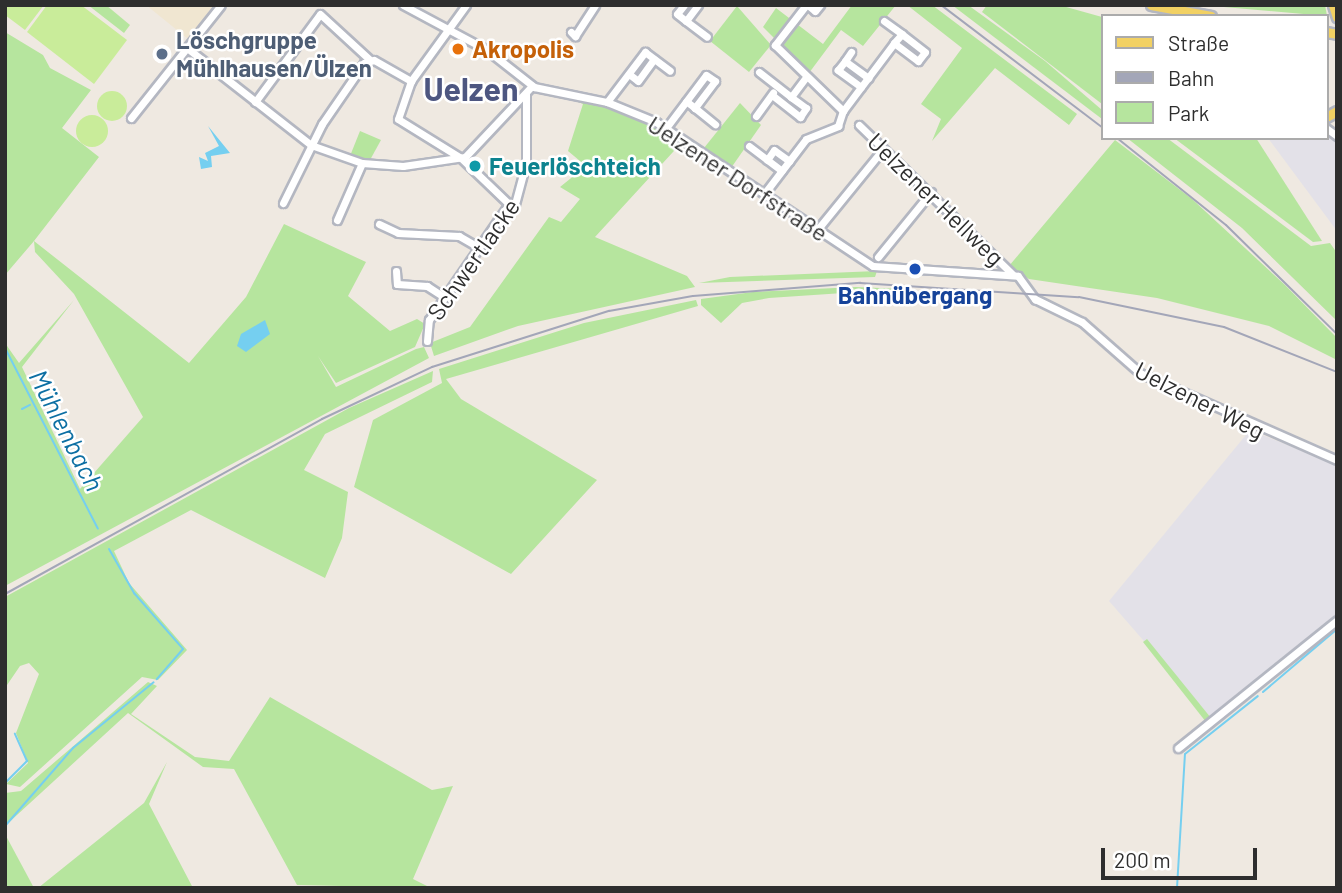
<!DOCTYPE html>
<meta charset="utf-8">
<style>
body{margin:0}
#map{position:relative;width:1342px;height:893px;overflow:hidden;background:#efe9e1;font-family:Barlow,sans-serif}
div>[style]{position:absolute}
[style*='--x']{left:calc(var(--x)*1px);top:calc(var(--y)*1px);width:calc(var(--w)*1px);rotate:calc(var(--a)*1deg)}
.industrial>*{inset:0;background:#e3e1e8}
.education>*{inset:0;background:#f0e6d1}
.green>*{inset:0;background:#b6e59e}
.pitch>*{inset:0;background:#c9ec9a}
.round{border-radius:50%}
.water>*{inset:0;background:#75cff0}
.stream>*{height:2px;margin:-1px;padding:0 1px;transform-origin:1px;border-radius:1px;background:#75cff0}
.roads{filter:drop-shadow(2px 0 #b4b7c1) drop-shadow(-2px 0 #b4b7c1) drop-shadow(0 2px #b4b7c1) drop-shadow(0 -2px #b4b7c1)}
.minor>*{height:7px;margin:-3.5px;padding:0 3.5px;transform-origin:3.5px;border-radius:3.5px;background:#fff}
.major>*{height:9px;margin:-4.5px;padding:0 4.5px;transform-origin:4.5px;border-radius:4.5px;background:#f2d163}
.rail>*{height:2px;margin:-1px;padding:0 1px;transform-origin:1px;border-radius:1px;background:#a3a6b8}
.dots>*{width:19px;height:19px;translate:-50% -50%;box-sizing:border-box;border:4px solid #fff;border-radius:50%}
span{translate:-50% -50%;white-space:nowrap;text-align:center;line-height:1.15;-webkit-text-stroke:5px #fff;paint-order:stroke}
.service-label{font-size:24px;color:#4e5e75;font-weight:700}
.left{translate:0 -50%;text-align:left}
.food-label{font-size:24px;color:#c56008;font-weight:700}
.culture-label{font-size:24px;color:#0d838f;font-weight:700}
.street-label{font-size:24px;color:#2e2e2e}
.transit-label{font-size:24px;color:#164399;font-weight:700}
.water-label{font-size:26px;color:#0d6fa3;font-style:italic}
.district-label{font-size:32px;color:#4d5680;font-weight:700}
.frame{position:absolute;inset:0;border:7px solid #2e2e2e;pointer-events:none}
.legend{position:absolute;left:1101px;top:14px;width:228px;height:126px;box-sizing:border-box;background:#fff;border:2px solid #ababab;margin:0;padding:9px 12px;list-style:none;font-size:21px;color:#2e2e2e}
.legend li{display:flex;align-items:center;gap:14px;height:35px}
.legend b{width:35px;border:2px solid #ababab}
.scale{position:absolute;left:1101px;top:848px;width:156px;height:32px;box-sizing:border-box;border:4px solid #2e2e2e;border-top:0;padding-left:9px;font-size:21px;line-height:24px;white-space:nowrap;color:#2e2e2e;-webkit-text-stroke:5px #fff;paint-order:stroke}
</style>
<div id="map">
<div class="industrial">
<i style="clip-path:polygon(1337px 128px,1337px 231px,1268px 138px,1326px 138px)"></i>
<i style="clip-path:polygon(1250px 430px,1337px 465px,1337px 617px,1211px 718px,1109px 601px)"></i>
</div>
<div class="education">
<i style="clip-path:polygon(146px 5px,215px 5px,188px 39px)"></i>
</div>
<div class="green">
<i style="clip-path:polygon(88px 5px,106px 5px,130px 25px,124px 33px)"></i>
<i style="clip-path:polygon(852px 5px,896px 5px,863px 46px,841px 30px,809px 73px,763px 27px,776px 8px,823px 44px)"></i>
<i style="clip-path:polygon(907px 5px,932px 5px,1077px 114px,1069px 125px,995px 68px,932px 141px,941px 119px,921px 104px,962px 48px)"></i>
<i style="clip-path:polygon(952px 5px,968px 5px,1045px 61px,1102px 110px,1102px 119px)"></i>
<i style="clip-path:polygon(987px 5px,1059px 5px,1102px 17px,1102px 104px,982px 12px)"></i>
<i style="clip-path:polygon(1201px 5px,1325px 5px,1328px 21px,1326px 16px)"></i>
<i style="clip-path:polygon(737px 6px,771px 45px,749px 72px,710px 41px)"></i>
<i style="clip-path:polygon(5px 32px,43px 55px,50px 68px,91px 90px,62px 128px,99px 157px,34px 241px,189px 363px,246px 297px,284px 224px,366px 262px,348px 296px,390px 331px,417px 319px,425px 324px,415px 347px,336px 383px,318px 356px,336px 387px,416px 349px,424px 347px,429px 358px,5px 586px,5px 343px,19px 363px,74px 300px,22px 367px,80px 489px,143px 417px,74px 294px,35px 252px,34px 241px,5px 275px)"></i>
<i style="clip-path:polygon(575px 94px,624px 108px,684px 140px,595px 237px,687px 276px,695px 287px,518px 326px,434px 356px,430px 343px,470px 327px,549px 217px,561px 222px,580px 199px,560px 187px,586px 166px,568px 151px,583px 104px,571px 99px)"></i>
<i style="clip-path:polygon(740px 103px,761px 125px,731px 168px,704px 148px)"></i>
<i style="clip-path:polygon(360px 131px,381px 140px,370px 160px,350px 156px)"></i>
<i style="clip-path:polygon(1127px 138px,1167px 138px,1311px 246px,1330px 243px,1337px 253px,1337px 321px,1242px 228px)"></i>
<i style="clip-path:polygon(1174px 138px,1256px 138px,1322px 241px,1313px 242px)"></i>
<i style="clip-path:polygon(1115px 140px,1192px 199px,1285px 285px,1337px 338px,1337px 360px,1269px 326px,1157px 298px,1029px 279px,1009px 266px)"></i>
<i style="clip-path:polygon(877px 271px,875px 277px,699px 283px,730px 277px)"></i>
<i style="clip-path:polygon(856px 287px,903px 289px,769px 298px,742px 303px,721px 323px,701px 305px,701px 299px,753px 292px)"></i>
<i style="clip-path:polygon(696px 300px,698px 306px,446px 379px,461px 399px,597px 480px,511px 574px,354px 487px,373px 420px,442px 383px,439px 369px,584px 323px)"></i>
<i style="clip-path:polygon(433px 371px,432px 382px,325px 434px,304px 470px,348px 492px,342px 538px,325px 578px,191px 510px,114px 551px,129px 583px,187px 650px,158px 680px,142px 677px,20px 787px,6px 784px,28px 763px,16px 733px,39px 674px,29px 663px,20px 666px,5px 688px,5px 597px,349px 408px)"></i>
<i style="clip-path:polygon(1147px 639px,1211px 718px,1206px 722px,1143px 642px)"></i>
<i style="clip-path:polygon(148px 682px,157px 686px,131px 714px,195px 757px,229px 761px,270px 697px,432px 790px,453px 786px,413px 879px,431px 888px,297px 885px,234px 769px,203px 767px,128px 713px,5px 826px,5px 793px,21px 791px)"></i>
<i style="clip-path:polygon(167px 762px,149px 804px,193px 888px,38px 888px,144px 803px)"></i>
<i style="clip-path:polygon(5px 834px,34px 888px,5px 888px)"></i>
</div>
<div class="pitch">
<i style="clip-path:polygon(5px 5px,44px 5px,25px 30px,5px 15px)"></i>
<i style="clip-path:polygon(47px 5px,81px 5px,127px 40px,94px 84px,27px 32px)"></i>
<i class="round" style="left:97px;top:91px;width:30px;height:30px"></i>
<i class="round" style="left:76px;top:115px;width:32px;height:32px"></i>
</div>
<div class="water">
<i style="clip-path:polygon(208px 126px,230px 153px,211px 156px,212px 167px,201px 169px,199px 157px,208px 161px,205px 153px,219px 146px)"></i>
<i style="clip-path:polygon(265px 320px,270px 334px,246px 352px,237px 346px,241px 334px)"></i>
</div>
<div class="stream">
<i style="--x:5;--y:348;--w:203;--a:62.8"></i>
<i style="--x:22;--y:409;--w:9;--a:-27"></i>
<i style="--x:109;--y:549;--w:51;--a:60.4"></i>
<i style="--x:134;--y:593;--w:74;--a:48.8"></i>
<i style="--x:183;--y:649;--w:40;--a:131"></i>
<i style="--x:1263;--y:692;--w:97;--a:-40.4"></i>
<i style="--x:6;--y:782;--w:30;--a:-45"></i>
<i style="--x:27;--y:761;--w:30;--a:-114"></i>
<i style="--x:5;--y:826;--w:103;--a:-48.9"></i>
<i style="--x:73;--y:748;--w:104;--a:-39.2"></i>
<i style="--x:1177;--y:888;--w:134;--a:-86.6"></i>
<i style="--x:1185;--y:754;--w:93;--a:-38.5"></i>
</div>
<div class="roads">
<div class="minor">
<i style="--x:403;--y:5;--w:95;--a:28.2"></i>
<i style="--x:487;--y:50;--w:60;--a:38.2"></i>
<i style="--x:534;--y:87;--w:75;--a:11.6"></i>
<i style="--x:607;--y:102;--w:53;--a:22.2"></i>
<i style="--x:656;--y:122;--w:260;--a:33.6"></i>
<i style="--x:873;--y:266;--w:145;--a:3.9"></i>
<i style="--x:1018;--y:276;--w:29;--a:54"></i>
<i style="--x:1035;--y:299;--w:52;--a:26.1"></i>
<i style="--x:1082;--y:322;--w:77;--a:41.3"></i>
<i style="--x:1140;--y:373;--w:215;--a:23.8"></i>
<i style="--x:466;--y:5;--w:94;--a:125.9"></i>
<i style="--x:411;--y:81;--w:40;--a:108.9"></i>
<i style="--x:398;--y:119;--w:74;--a:31.8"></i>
<i style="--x:461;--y:158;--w:66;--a:43.8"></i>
<i style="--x:684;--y:5;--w:11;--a:128"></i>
<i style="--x:677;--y:14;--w:11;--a:38"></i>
<i style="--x:698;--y:5;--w:20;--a:127"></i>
<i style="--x:686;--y:21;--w:26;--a:37"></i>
<i style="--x:806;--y:5;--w:51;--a:127.8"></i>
<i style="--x:775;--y:45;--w:95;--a:44.1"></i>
<i style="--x:808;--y:5;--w:9;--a:41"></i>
<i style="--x:815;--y:11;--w:8;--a:-50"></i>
<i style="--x:884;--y:21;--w:22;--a:36"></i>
<i style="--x:571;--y:32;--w:6;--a:45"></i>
<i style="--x:575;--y:36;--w:37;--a:-57"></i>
<i style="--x:187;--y:48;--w:157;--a:38"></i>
<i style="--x:311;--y:145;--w:54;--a:19.4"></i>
<i style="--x:362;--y:163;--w:41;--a:4.2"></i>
<i style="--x:403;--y:166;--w:63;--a:-8.3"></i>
<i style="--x:465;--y:157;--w:98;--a:-46.7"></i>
<i style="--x:845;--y:61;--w:11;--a:-56"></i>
<i style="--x:759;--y:72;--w:41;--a:38"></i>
<i style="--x:791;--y:97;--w:26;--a:-53"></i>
<i style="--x:629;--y:74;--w:11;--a:38"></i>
<i style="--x:638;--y:81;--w:27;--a:-54"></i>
<i style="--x:861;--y:87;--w:29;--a:-144"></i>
<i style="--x:838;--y:70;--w:11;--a:-52"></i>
<i style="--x:845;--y:61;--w:29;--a:36"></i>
<i style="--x:772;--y:95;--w:36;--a:38"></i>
<i style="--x:800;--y:117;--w:11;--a:-56"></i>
<i style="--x:806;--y:108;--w:19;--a:-144"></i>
<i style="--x:255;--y:102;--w:109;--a:-53.5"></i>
<i style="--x:320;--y:14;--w:67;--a:42.6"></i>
<i style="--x:607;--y:102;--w:63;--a:-52.8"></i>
<i style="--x:645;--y:52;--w:31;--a:37"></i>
<i style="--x:695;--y:108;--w:26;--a:39"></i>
<i style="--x:843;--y:111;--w:85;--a:-53.1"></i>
<i style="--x:894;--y:43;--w:30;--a:37"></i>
<i style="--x:918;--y:61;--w:11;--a:-52"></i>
<i style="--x:925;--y:52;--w:29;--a:-142"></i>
<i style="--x:902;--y:34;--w:12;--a:132"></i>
<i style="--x:756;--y:116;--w:29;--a:-54"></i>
<i style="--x:131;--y:118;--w:144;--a:-51.5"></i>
<i style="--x:859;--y:125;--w:214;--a:44.2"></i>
<i style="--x:666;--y:128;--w:66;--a:-53"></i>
<i style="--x:706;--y:75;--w:11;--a:34"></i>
<i style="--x:715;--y:81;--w:34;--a:127"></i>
<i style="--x:695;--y:108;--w:11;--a:-142"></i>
<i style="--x:1326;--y:128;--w:14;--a:36"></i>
<i style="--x:749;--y:146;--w:41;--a:37.1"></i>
<i style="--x:767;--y:160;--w:12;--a:-55"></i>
<i style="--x:774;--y:150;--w:19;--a:36"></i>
<i style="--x:764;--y:194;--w:69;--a:-52.6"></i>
<i style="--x:806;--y:139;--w:35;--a:-22"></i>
<i style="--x:838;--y:126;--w:16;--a:-72"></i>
<i style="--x:283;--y:203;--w:88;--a:-63.7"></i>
<i style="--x:322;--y:124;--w:74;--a:-55.5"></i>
<i style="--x:364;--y:63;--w:10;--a:-17"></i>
<i style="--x:374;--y:60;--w:43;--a:29.6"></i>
<i style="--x:509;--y:204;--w:6;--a:0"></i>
<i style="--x:515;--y:204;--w:42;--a:-75"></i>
<i style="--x:526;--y:163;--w:69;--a:-90"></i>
<i style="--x:337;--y:220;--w:62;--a:-66.3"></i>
<i style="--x:379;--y:224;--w:21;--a:25"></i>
<i style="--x:398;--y:233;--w:61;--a:2.8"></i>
<i style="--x:459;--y:236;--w:22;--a:30"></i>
<i style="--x:817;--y:230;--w:104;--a:-50.8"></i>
<i style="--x:878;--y:257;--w:84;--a:-50.8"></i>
<i style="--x:396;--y:271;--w:13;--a:86"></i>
<i style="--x:397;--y:284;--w:30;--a:4"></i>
<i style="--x:427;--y:286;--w:20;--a:33"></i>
<i style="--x:427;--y:341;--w:21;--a:-85"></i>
<i style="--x:429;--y:320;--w:141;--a:-55.4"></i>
<i style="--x:1178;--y:748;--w:204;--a:-38.8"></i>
</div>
<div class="major">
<i style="--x:1151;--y:5;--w:61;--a:10.4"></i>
<i style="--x:1333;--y:5;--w:13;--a:72"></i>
<i style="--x:1326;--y:32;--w:11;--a:10"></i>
<i style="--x:1326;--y:117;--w:13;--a:-29"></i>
</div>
</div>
<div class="rail">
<i style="--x:941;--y:5;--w:202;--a:37.2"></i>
<i style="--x:1117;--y:138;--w:139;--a:38.6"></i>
<i style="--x:1226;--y:225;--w:156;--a:44.5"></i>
<i style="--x:5;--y:594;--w:362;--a:-28.9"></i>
<i style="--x:322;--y:419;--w:122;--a:-25.3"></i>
<i style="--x:432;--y:367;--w:186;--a:-17.6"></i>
<i style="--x:609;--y:311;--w:85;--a:-10.1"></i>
<i style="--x:693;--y:296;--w:168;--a:-4.5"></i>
<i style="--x:860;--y:283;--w:219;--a:3.7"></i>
<i style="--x:1079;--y:297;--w:148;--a:11.7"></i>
<i style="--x:1224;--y:327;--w:122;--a:21.7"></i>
</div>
<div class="dots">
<i style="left:458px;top:49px;background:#e8710a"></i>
<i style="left:162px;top:54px;background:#5c6f8a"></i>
<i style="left:475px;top:166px;background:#0f9aa8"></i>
<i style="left:915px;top:269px;background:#1a4fb4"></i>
</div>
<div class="service-label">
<span class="left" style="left:176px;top:54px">Löschgruppe<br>Mühlhausen/Ülzen</span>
</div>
<div class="food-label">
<span class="left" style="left:472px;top:49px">Akropolis</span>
</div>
<div class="culture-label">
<span class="left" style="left:489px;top:166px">Feuerlöschteich</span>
</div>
<div class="street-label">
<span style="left:738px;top:178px;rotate:33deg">Uelzener Dorfstraße</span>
<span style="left:936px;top:199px;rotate:44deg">Uelzener Hellweg</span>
<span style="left:473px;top:259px;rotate:-55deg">Schwertlacke</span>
<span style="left:1200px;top:400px;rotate:27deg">Uelzener Weg</span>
</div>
<div class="transit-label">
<span style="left:915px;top:295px">Bahnübergang</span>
</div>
<div class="water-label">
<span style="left:67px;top:430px;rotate:63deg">Mühlenbach</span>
</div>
<div class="district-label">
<span style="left:471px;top:88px">Uelzen</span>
</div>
<div class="frame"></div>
<ul class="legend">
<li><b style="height:9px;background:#f2d163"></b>Straße</li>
<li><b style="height:9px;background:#a3a6b8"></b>Bahn</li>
<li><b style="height:19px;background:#b6e59e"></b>Park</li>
</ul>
<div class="scale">200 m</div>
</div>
